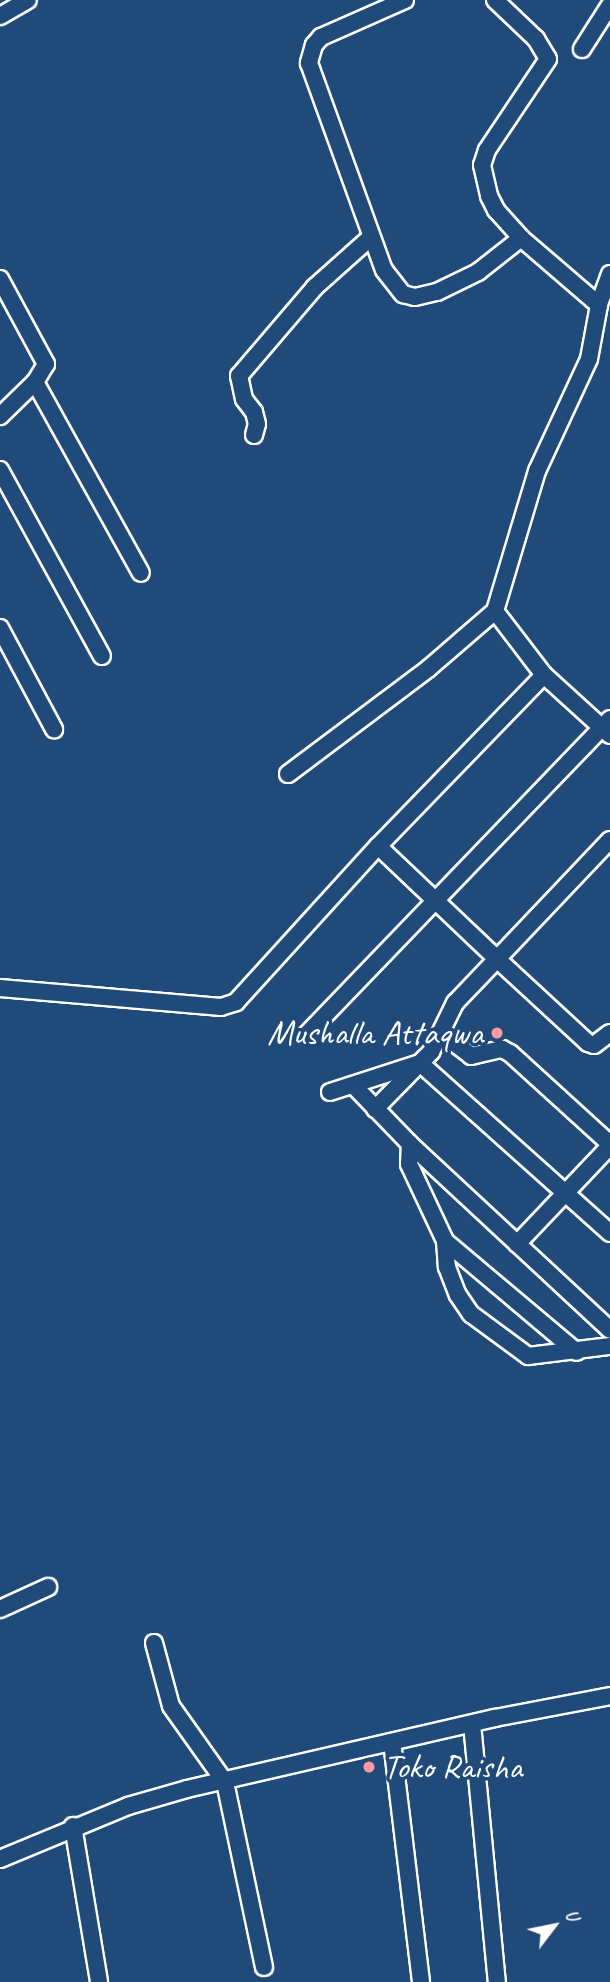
<!DOCTYPE html>
<style>
body{margin:0}
#map{position:relative;width:610px;height:1982px;overflow:hidden;background:#1f4a7a;font-family:Caveat,sans-serif}
div>[style]{position:absolute}
[style*='--x']{left:calc(var(--x)*1px);top:calc(var(--y)*1px);width:calc(var(--w)*1px);rotate:calc(var(--a)*1deg)}
.roads{filter:drop-shadow(2px 0 #fff) drop-shadow(-2px 0 #fff) drop-shadow(0 2px #fff) drop-shadow(0 -2px #fff)}
.street>*{height:16px;margin:-8px;padding:0 8px;transform-origin:8px;border-radius:8px;background:#1f4a7a}
.dots>*{width:19px;height:19px;translate:-50% -50%;box-sizing:border-box;border:4px solid #1f4a7a;border-radius:50%}
span{translate:-50% -50%;white-space:nowrap;text-align:center;line-height:1.15;-webkit-text-stroke:7px #1f4a7a;paint-order:stroke}
.poi-label{font-size:35px;color:#fff}
.right{translate:-100% -50%;text-align:right}
.left{translate:0 -50%;text-align:left}
.north{position:absolute;left:519px;top:1891px;width:70px;height:70px;-webkit-text-stroke:5px #1f4a7a;paint-order:stroke;rotate:58deg;font-size:19px;font-weight:700;line-height:28px;text-align:center;color:#fff}
.north::after{content:'';display:block;margin:auto;width:24px;height:32px;background:#fff;clip-path:polygon(50% 0,100% 100%,50% 72%,0 100%)}
</style>
<div id="map">
<div class="roads">
<div class="street">
<i style="--x:405;--y:0;--w:92;--a:156.2"></i>
<i style="--x:321;--y:37;--w:11;--a:131"></i>
<i style="--x:314;--y:45;--w:19;--a:106"></i>
<i style="--x:309;--y:63;--w:220;--a:70.1"></i>
<i style="--x:384;--y:270;--w:31;--a:52"></i>
<i style="--x:403;--y:294;--w:12;--a:14"></i>
<i style="--x:415;--y:297;--w:23;--a:-13"></i>
<i style="--x:437;--y:292;--w:46;--a:-26"></i>
<i style="--x:478;--y:272;--w:55;--a:-38.3"></i>
<i style="--x:495;--y:0;--w:57;--a:43.6"></i>
<i style="--x:536;--y:39;--w:23;--a:59"></i>
<i style="--x:548;--y:59;--w:110;--a:123.8"></i>
<i style="--x:487;--y:150;--w:16;--a:108"></i>
<i style="--x:482;--y:165;--w:32;--a:77"></i>
<i style="--x:489;--y:196;--w:16;--a:63"></i>
<i style="--x:496;--y:210;--w:38;--a:48"></i>
<i style="--x:521;--y:238;--w:103;--a:40.7"></i>
<i style="--x:0;--y:16;--w:32;--a:-30"></i>
<i style="--x:582;--y:49;--w:52;--a:-57.5"></i>
<i style="--x:610;--y:274;--w:33;--a:110"></i>
<i style="--x:599;--y:305;--w:55;--a:100.5"></i>
<i style="--x:589;--y:359;--w:123;--a:114.9"></i>
<i style="--x:537;--y:471;--w:146;--a:106.7"></i>
<i style="--x:495;--y:611;--w:81;--a:52.6"></i>
<i style="--x:544;--y:675;--w:89;--a:42.3"></i>
<i style="--x:0;--y:279;--w:97;--a:61.6"></i>
<i style="--x:46;--y:364;--w:21;--a:121"></i>
<i style="--x:35;--y:382;--w:49;--a:135.8"></i>
<i style="--x:35;--y:382;--w:218;--a:61"></i>
<i style="--x:254;--y:435;--w:11;--a:-75"></i>
<i style="--x:257;--y:424;--w:12;--a:-104"></i>
<i style="--x:254;--y:412;--w:16;--a:-128"></i>
<i style="--x:244;--y:399;--w:24;--a:-102"></i>
<i style="--x:239;--y:376;--w:117;--a:-49.5"></i>
<i style="--x:315;--y:287;--w:75;--a:-41.8"></i>
<i style="--x:0;--y:470;--w:212;--a:61.3"></i>
<i style="--x:0;--y:628;--w:115;--a:61.9"></i>
<i style="--x:544;--y:675;--w:238;--a:134.1"></i>
<i style="--x:378;--y:846;--w:164;--a:43.5"></i>
<i style="--x:497;--y:959;--w:164;--a:-46.5"></i>
<i style="--x:288;--y:774;--w:176;--a:-36.9"></i>
<i style="--x:429;--y:668;--w:87;--a:-40.8"></i>
<i style="--x:0;--y:988;--w:222;--a:4.9"></i>
<i style="--x:221;--y:1007;--w:16;--a:-18"></i>
<i style="--x:236;--y:1002;--w:211;--a:-47.7"></i>
<i style="--x:441;--y:1033;--w:38;--a:37"></i>
<i style="--x:471;--y:1056;--w:32;--a:-13"></i>
<i style="--x:502;--y:1049;--w:9;--a:27"></i>
<i style="--x:510;--y:1053;--w:135;--a:42.3"></i>
<i style="--x:305;--y:1036;--w:440;--a:-46.1"></i>
<i style="--x:354;--y:1086;--w:81;--a:46"></i>
<i style="--x:410;--y:1144;--w:273;--a:42.9"></i>
<i style="--x:330;--y:1092;--w:95;--a:-17.9"></i>
<i style="--x:420;--y:1063;--w:16;--a:-45"></i>
<i style="--x:431;--y:1052;--w:55;--a:-63.9"></i>
<i style="--x:455;--y:1003;--w:61;--a:-46.3"></i>
<i style="--x:497;--y:959;--w:124;--a:42.7"></i>
<i style="--x:588;--y:1043;--w:6;--a:18"></i>
<i style="--x:594;--y:1045;--w:20;--a:-37"></i>
<i style="--x:375;--y:1109;--w:64;--a:-45.6"></i>
<i style="--x:420;--y:1063;--w:255;--a:41.8"></i>
<i style="--x:410;--y:1144;--w:20;--a:93"></i>
<i style="--x:409;--y:1164;--w:85;--a:64.9"></i>
<i style="--x:445;--y:1241;--w:26;--a:86"></i>
<i style="--x:447;--y:1267;--w:30;--a:69"></i>
<i style="--x:458;--y:1295;--w:23;--a:56"></i>
<i style="--x:471;--y:1314;--w:71;--a:36.4"></i>
<i style="--x:528;--y:1356;--w:83;--a:-7"></i>
<i style="--x:445;--y:1241;--w:172;--a:40.1"></i>
<i style="--x:517;--y:1244;--w:135;--a:-46.5"></i>
<i style="--x:0;--y:1609;--w:53;--a:-24.6"></i>
<i style="--x:154;--y:1643;--w:65;--a:74.9"></i>
<i style="--x:171;--y:1706;--w:93;--a:54.6"></i>
<i style="--x:225;--y:1782;--w:189;--a:78.1"></i>
<i style="--x:472;--y:1724;--w:259;--a:84.5"></i>
<i style="--x:392;--y:1742;--w:242;--a:83.1"></i>
<i style="--x:73;--y:1826;--w:158;--a:80.5"></i>
<i style="--x:0;--y:1859;--w:139;--a:-22.5"></i>
<i style="--x:128;--y:1806;--w:61;--a:-16.1"></i>
<i style="--x:187;--y:1789;--w:316;--a:-13"></i>
<i style="--x:495;--y:1718;--w:117;--a:-10.8"></i>
</div>
</div>
<div class="dots">
<i style="left:497px;top:1033px;background:#ff9aa2"></i>
<i style="left:369px;top:1767px;background:#ff9aa2"></i>
</div>
<div class="poi-label">
<span class="right" style="left:483px;top:1033px">Mushalla Attaqwa</span>
<span class="left" style="left:383px;top:1767px">Toko Raisha</span>
</div>
<div class="north">U</div>
</div>
